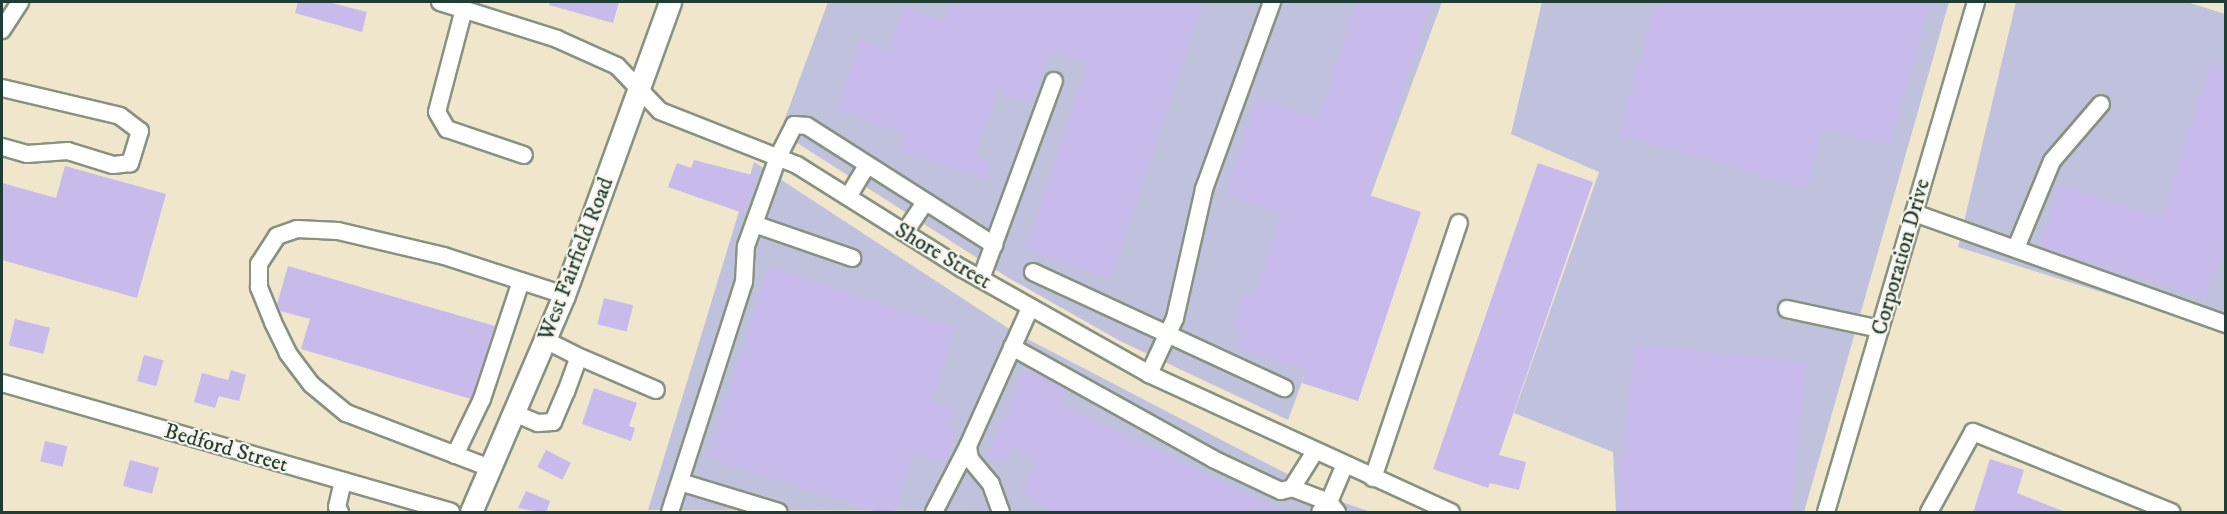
<!DOCTYPE html>
<style>
body{margin:0}
#map{position:relative;width:2227px;height:514px;overflow:hidden;background:#efe6cc;font-family:"IM FELL DW Pica",serif}
div>[style]{position:absolute}
[style*='--x']{left:calc(var(--x)*1px);top:calc(var(--y)*1px);width:calc(var(--w)*1px);rotate:calc(var(--a)*1deg)}
.industrial>*{inset:0;background:#c0c2dd}
.building>*{inset:0;background:#c8bbec;transform-origin:0 0}
.roads{filter:drop-shadow(2px 0 #879280) drop-shadow(-2px 0 #879280) drop-shadow(0 2px #879280) drop-shadow(0 -2px #879280)}
.minor>*{height:16px;margin:-8px;padding:0 8px;transform-origin:8px;border-radius:8px;background:#fff}
.major>*{height:21px;margin:-10.5px;padding:0 10.5px;transform-origin:10.5px;border-radius:10.5px;background:#fff}
span{translate:-50% -50%;white-space:nowrap;text-align:center;line-height:1.15;-webkit-text-stroke:4.5px #f7f3e8;paint-order:stroke}
.street-label{font-size:22px;color:#1f3d34}
.frame{position:absolute;inset:0;border:3px solid #1f3d34;pointer-events:none}
</style>
<div id="map">
<div class="industrial">
<i style="clip-path:polygon(828px 2px,1442px 2px,1288px 420px,1120px 341px,1007px 277px,780px 132px)"></i>
<i style="clip-path:polygon(1542px 2px,1949px 2px,1804px 512px,1616px 512px,1613px 452px,1514px 413px,1599px 172px,1511px 134px)"></i>
<i style="clip-path:polygon(2016px 2px,2187px 2px,2225px 14px,2225px 331px,1958px 247px)"></i>
<i style="clip-path:polygon(754px 162px,1014px 332px,1339px 501px,1371px 512px,648px 510px)"></i>
</div>
<div class="building">
<i style="clip-path:polygon(298px 2px,328px 2px,367px 12px,362px 32px,295px 13px)"></i>
<i style="clip-path:polygon(550px 2px,619px 2px,613px 23px,549px 5px)"></i>
<i style="clip-path:polygon(950px 2px,1202px 2px,1110px 278px,1026px 250px,1088px 63px,1049px 50px,1032px 103px,996px 91px,974px 157px,991px 162px,985px 179px,899px 151px,905px 133px,837px 110px,860px 41px,888px 50px,903px 7px,944px 20px)"></i>
<i style="clip-path:polygon(1355px 2px,1432px 2px,1369px 195px,1421px 212px,1358px 401px,1302px 383px,1306px 369px,1236px 347px,1241px 330px,1233px 327px,1243px 293px,1254px 297px,1281px 213px,1227px 195px,1256px 97px,1318px 117px)"></i>
<i style="clip-path:polygon(1656px 2px,1930px 2px,1889px 145px,1823px 127px,1806px 188px,1618px 134px)"></i>
<i style="clip-path:polygon(2210px 61px,2226px 66px,2226px 240px,2205px 298px,2040px 247px,2059px 185px,2161px 217px)"></i>
<i style="clip-path:polygon(694px 160px,756px 176px,743px 213px,668px 187px,677px 163px,691px 168px)"></i>
<i style="clip-path:polygon(1538px 163px,1593px 182px,1499px 455px,1526px 462px,1519px 490px,1490px 483px,1488px 488px,1433px 469px)"></i>
<i style="clip-path:polygon(65px 166px,166px 194px,137px 298px,2px 260px,2px 183px,56px 198px)"></i>
<i style="clip-path:polygon(288px 266px,495px 326px,471px 399px,301px 349px,310px 319px,280px 311px,277px 304px)"></i>
<i style="clip-path:polygon(769px 267px,955px 327px,931px 400px,956px 408px,949px 428px,956px 430px,945px 463px,913px 453px,893px 513px,880px 513px,708px 457px)"></i>
<i style="left:604px;top:298px;width:30px;height:27px;rotate:14deg"></i>
<i style="left:15px;top:319px;width:36px;height:27px;rotate:14deg"></i>
<i style="left:1634px;top:344px;width:173px;height:170px;rotate:6deg"></i>
<i style="left:144px;top:355px;width:20px;height:27px;rotate:15deg"></i>
<i style="clip-path:polygon(1026px 367px,1066px 389px,1059px 403px,1286px 513px,1061px 513px,1020px 493px,1037px 459px,1012px 447px,1004px 464px,987px 456px)"></i>
<i style="clip-path:polygon(231px 370px,246px 375px,239px 401px,219px 396px,215px 408px,194px 402px,202px 373px,228px 380px)"></i>
<i style="clip-path:polygon(594px 388px,637px 403px,629px 426px,635px 428px,631px 441px,582px 424px)"></i>
<i style="left:45px;top:441px;width:23px;height:21px;rotate:13deg"></i>
<i style="left:546px;top:450px;width:28px;height:19px;rotate:27deg"></i>
<i style="clip-path:polygon(1990px 459px,2024px 470px,2017px 493px,2068px 513px,1973px 513px)"></i>
<i style="left:130px;top:460px;width:30px;height:27px;rotate:15deg"></i>
<i style="clip-path:polygon(526px 491px,550px 501px,546px 513px,518px 508px)"></i>
</div>
<div class="roads">
<div class="minor">
<i style="--x:440;--y:2;--w:123;--a:17.5"></i>
<i style="--x:557;--y:39;--w:66;--a:24.2"></i>
<i style="--x:617;--y:66;--w:62;--a:46.3"></i>
<i style="--x:660;--y:111;--w:147;--a:21.5"></i>
<i style="--x:797;--y:165;--w:196;--a:32.1"></i>
<i style="--x:963;--y:269;--w:214;--a:29.4"></i>
<i style="--x:1149;--y:374;--w:332;--a:24.6"></i>
<i style="--x:464;--y:9;--w:106;--a:104.7"></i>
<i style="--x:437;--y:112;--w:20;--a:60"></i>
<i style="--x:447;--y:129;--w:81;--a:18.7"></i>
<i style="--x:2;--y:30;--w:33;--a:-57"></i>
<i style="--x:2;--y:88;--w:121;--a:13.3"></i>
<i style="--x:120;--y:116;--w:25;--a:37"></i>
<i style="--x:140;--y:131;--w:34;--a:107"></i>
<i style="--x:130;--y:163;--w:17;--a:173"></i>
<i style="--x:113;--y:165;--w:47;--a:-162.7"></i>
<i style="--x:68;--y:151;--w:41;--a:175.8"></i>
<i style="--x:27;--y:154;--w:26;--a:-164"></i>
<i style="--x:848;--y:197;--w:37;--a:-59"></i>
<i style="--x:1914;--y:213;--w:331;--a:19.6"></i>
<i style="--x:754;--y:224;--w:104;--a:19.1"></i>
<i style="--x:905;--y:232;--w:36;--a:-56"></i>
<i style="--x:2016;--y:248;--w:94;--a:-67.5"></i>
<i style="--x:2052;--y:161;--w:75;--a:-49.3"></i>
<i style="--x:1033;--y:272;--w:277;--a:24.8"></i>
<i style="--x:981;--y:279;--w:211;--a:-69.8"></i>
<i style="--x:1787;--y:309;--w:95;--a:12.1"></i>
<i style="--x:1012;--y:347;--w:230;--a:29.1"></i>
<i style="--x:1213;--y:459;--w:75;--a:25.2"></i>
<i style="--x:1281;--y:491;--w:11;--a:-15"></i>
<i style="--x:1292;--y:488;--w:41;--a:-57.8"></i>
<i style="--x:575;--y:355;--w:88;--a:23.4"></i>
<i style="--x:1149;--y:374;--w:62;--a:-65.1"></i>
<i style="--x:1175;--y:318;--w:132;--a:-77.3"></i>
<i style="--x:1204;--y:189;--w:199;--a:-70"></i>
<i style="--x:2;--y:383;--w:467;--a:16"></i>
<i style="--x:514;--y:413;--w:26;--a:23"></i>
<i style="--x:538;--y:423;--w:15;--a:-4"></i>
<i style="--x:553;--y:422;--w:33;--a:-67"></i>
<i style="--x:566;--y:392;--w:33;--a:-70"></i>
<i style="--x:577;--y:361;--w:6;--a:-108"></i>
<i style="--x:575;--y:355;--w:33;--a:-153"></i>
<i style="--x:455;--y:455;--w:62;--a:-64.3"></i>
<i style="--x:482;--y:399;--w:124;--a:-71.7"></i>
<i style="--x:490;--y:468;--w:154;--a:-159.1"></i>
<i style="--x:346;--y:413;--w:45;--a:-140.4"></i>
<i style="--x:311;--y:384;--w:39;--a:-127"></i>
<i style="--x:288;--y:353;--w:34;--a:-116"></i>
<i style="--x:273;--y:322;--w:38;--a:-112"></i>
<i style="--x:259;--y:287;--w:23;--a:-90"></i>
<i style="--x:259;--y:264;--w:33;--a:-57"></i>
<i style="--x:277;--y:236;--w:21;--a:-19"></i>
<i style="--x:297;--y:229;--w:41;--a:2.8"></i>
<i style="--x:338;--y:231;--w:109;--a:13.3"></i>
<i style="--x:444;--y:256;--w:126;--a:18"></i>
<i style="--x:1373;--y:478;--w:269;--a:-71.4"></i>
<i style="--x:680;--y:482;--w:103;--a:16.9"></i>
<i style="--x:1292;--y:488;--w:40;--a:21"></i>
<i style="--x:1329;--y:502;--w:13;--a:132"></i>
<i style="--x:340;--y:512;--w:6;--a:-121"></i>
<i style="--x:337;--y:507;--w:27;--a:-77"></i>
<i style="--x:670;--y:512;--w:242;--a:-72.2"></i>
<i style="--x:744;--y:282;--w:36;--a:-87"></i>
<i style="--x:746;--y:246;--w:95;--a:-70.2"></i>
<i style="--x:778;--y:157;--w:36;--a:-63"></i>
<i style="--x:794;--y:125;--w:13;--a:4"></i>
<i style="--x:807;--y:126;--w:222;--a:32.5"></i>
<i style="--x:934;--y:512;--w:74;--a:-62.7"></i>
<i style="--x:1001;--y:512;--w:30;--a:-110"></i>
<i style="--x:991;--y:484;--w:33;--a:-130"></i>
<i style="--x:970;--y:459;--w:13;--a:-99"></i>
<i style="--x:968;--y:446;--w:151;--a:-65.8"></i>
<i style="--x:1337;--y:512;--w:13;--a:-129"></i>
<i style="--x:1329;--y:502;--w:39;--a:-67"></i>
<i style="--x:1826;--y:512;--w:532;--a:-73.61"></i>
<i style="--x:1929;--y:512;--w:91;--a:-61.2"></i>
<i style="--x:1973;--y:432;--w:214;--a:22"></i>
</div>
<div class="major">
<i style="--x:471;--y:512;--w:236;--a:-66.8"></i>
<i style="--x:564;--y:295;--w:312;--a:-70.1"></i>
</div>
</div>
<div class="street-label">
<span style="left:943px;top:256px;rotate:31deg">Shore Street</span>
<span style="left:1901px;top:257px;rotate:-74deg">Corporation Drive</span>
<span style="left:576px;top:259px;rotate:-69deg">West Fairfield Road</span>
<span style="left:226px;top:448px;rotate:16deg">Bedford Street</span>
</div>
<div class="frame"></div>
</div>
